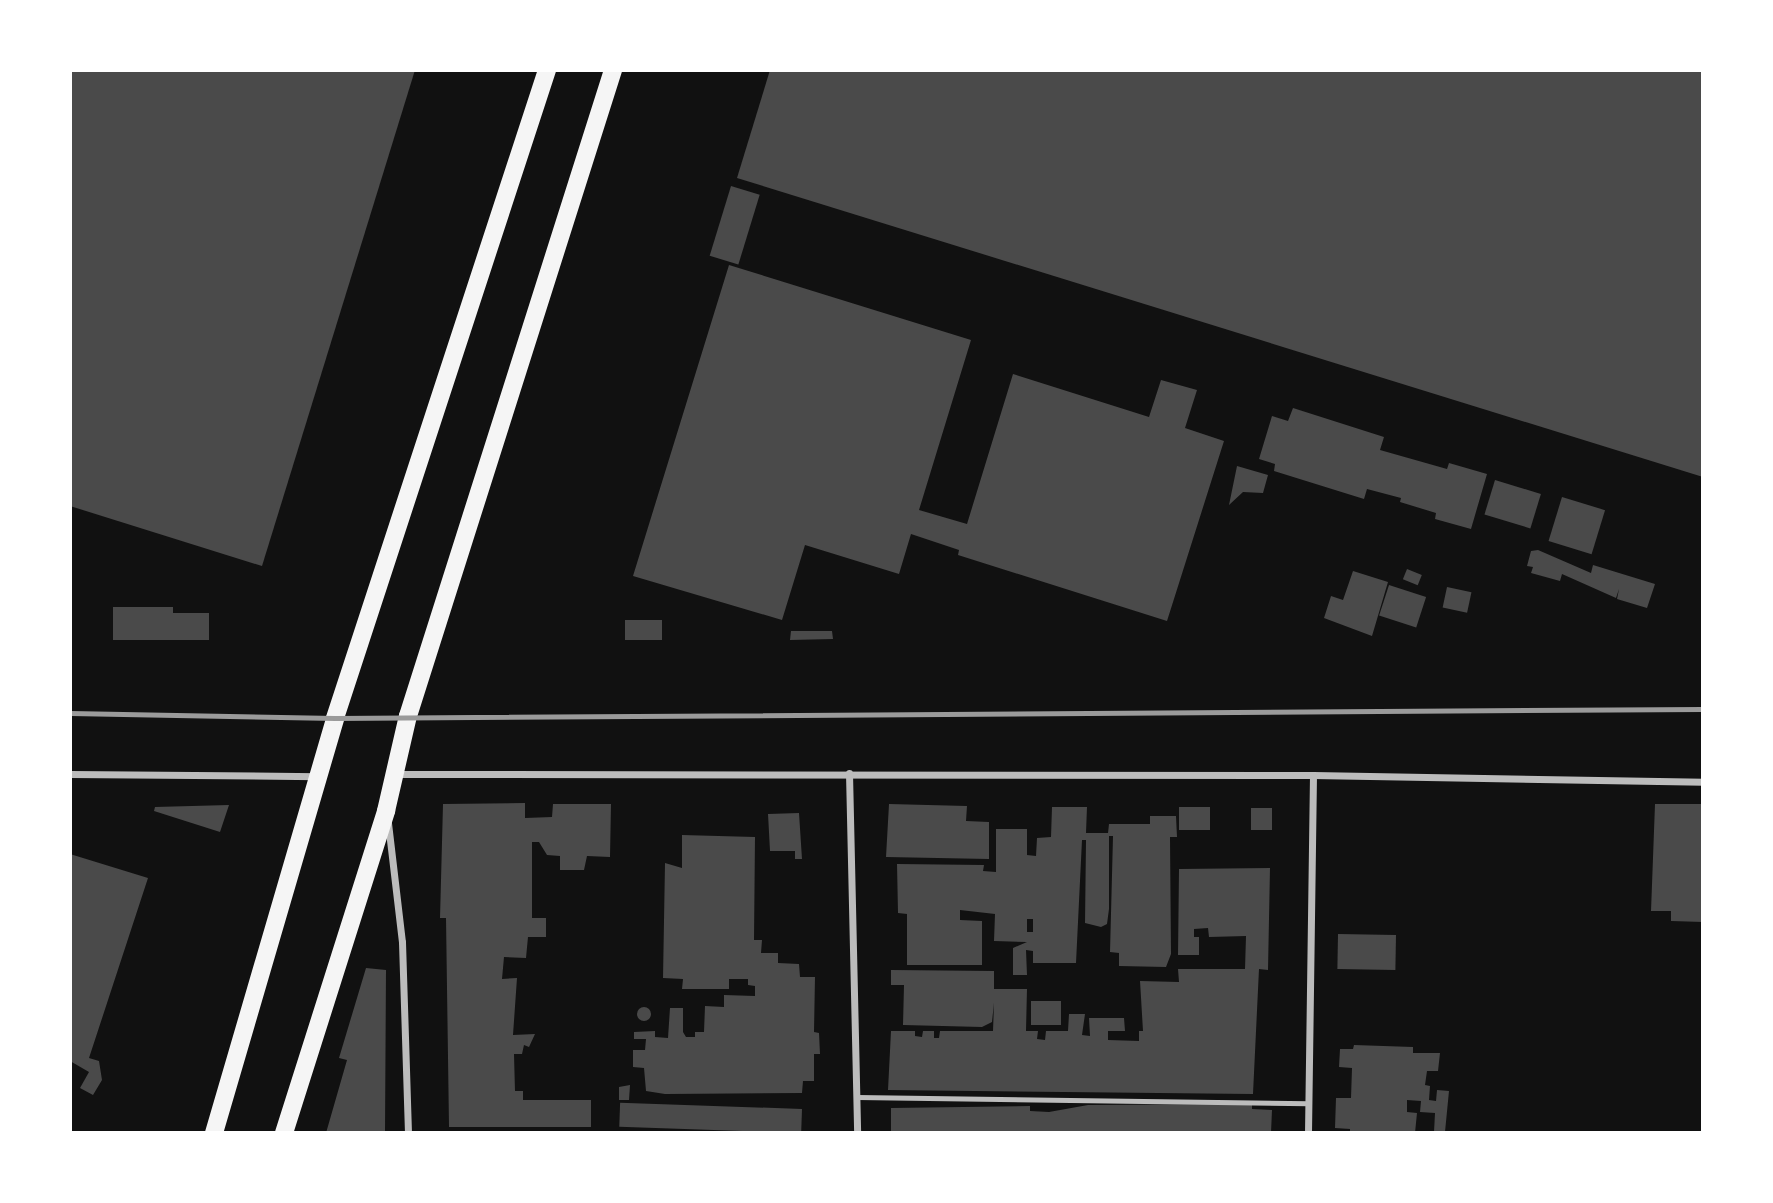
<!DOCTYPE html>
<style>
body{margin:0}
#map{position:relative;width:1773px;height:1203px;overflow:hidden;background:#111;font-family:"Sofia Sans Condensed",sans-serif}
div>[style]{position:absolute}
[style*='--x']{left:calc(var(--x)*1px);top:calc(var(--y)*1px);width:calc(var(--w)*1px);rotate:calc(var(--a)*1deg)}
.building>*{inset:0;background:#4a4a4a;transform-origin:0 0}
.round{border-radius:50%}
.service>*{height:5px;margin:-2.5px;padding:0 2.5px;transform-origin:2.5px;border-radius:2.5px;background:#bcbcbc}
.minor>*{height:7px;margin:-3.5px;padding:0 3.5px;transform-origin:3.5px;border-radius:3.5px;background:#bcbcbc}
.primary>*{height:18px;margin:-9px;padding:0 9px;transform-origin:9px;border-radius:9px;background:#f5f5f5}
.rail>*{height:5px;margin:-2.5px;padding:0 2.5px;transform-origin:2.5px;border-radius:2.5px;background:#9a9a9a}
span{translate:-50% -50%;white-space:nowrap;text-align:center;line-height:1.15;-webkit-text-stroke:5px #fff;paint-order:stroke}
.frame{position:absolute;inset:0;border:72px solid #fff;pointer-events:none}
</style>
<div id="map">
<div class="building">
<i style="clip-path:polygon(70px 70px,415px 70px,262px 566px,70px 506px)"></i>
<i style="clip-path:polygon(770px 70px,1703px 70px,1703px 477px,737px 178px)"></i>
<i style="left:731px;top:186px;width:30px;height:73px;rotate:17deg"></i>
<i style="clip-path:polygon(729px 265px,971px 340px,919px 510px,967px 524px,1013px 374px,1149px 417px,1161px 380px,1197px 390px,1185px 428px,1224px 441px,1167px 621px,958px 555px,959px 550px,911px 534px,899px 574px,805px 545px,782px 620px,633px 576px)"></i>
<i style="clip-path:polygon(1293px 408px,1384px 437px,1380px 450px,1447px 469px,1449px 463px,1487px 474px,1471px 529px,1435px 519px,1436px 513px,1400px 502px,1401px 498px,1367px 489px,1364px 499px,1274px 471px,1275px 464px,1259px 459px,1272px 416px,1288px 421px)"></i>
<i style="clip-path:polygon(1237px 466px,1268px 475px,1263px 493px,1243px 492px,1229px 505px)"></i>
<i style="left:1495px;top:480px;width:48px;height:36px;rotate:17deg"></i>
<i style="left:1562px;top:497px;width:45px;height:46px;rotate:17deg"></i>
<i style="clip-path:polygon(1538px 550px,1591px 573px,1593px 565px,1655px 584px,1647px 608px,1617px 599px,1619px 589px,1616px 598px,1562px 574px,1560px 581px,1531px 573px,1533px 567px,1527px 566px,1531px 551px)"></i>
<i style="left:1407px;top:569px;width:16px;height:11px;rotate:22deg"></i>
<i style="clip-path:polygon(1353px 571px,1388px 582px,1372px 636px,1324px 618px,1331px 596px,1343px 600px)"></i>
<i style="left:1389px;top:585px;width:39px;height:32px;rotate:18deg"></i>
<i style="left:1447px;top:587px;width:25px;height:21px;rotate:12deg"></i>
<i style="clip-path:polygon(113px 607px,173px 607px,173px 613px,209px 613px,209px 640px,113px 640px)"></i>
<i style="left:625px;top:620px;width:37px;height:20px"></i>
<i style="clip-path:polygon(791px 631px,832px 631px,833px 639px,790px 640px)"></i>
<i style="clip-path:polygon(525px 803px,525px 818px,552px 817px,553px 804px,611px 804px,610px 857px,587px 856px,584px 870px,560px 870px,560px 856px,547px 855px,539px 842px,532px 842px,532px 918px,546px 918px,546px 937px,528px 937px,526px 958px,504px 957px,502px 979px,517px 978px,513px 1035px,535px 1034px,529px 1047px,524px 1045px,522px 1054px,514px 1054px,515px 1091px,523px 1091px,523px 1100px,591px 1100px,591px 1127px,449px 1127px,446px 918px,440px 918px,443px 804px)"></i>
<i style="clip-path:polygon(889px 804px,967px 806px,966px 821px,989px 822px,989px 859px,886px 857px)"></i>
<i style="clip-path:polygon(1655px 804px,1703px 804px,1703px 922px,1671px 921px,1671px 911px,1651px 911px)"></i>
<i style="clip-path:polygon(229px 805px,220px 832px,154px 811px,155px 807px)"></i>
<i style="clip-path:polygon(evenodd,1052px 807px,1087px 807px,1086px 833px,1108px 833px,1109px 824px,1150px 824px,1150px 816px,1176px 816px,1177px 837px,1170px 837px,1171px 954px,1166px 967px,1119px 966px,1119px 953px,1110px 952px,1113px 836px,1109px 836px,1109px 909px,1107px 924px,1101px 927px,1085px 923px,1086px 840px,1082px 840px,1076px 963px,1033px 963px,1033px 951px,1026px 950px,1027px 975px,1013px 975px,1013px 948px,1027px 942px,994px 941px,995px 914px,960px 910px,960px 920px,982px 921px,982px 965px,907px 965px,907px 914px,898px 913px,897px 864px,984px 865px,983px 871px,996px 872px,996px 829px,1027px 829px,1027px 855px,1036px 856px,1037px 838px,1051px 837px,1052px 807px,1027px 919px,1033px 919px,1033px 932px,1027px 932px,1027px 919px)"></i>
<i style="left:1179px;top:807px;width:31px;height:23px"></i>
<i style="left:1251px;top:808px;width:21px;height:22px"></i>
<i style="clip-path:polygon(799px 813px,802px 859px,795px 859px,795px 851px,770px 851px,768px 814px)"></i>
<i style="clip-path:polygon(682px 835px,755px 837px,754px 940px,762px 940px,761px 953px,778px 953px,778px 963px,799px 964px,800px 977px,815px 977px,814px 1032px,819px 1033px,820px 1054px,814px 1054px,814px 1081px,803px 1081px,802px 1093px,665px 1094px,646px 1091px,644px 1068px,633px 1067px,633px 1050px,645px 1050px,646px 1039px,634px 1039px,634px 1032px,655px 1031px,655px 1037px,668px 1038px,670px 1008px,683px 1008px,683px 1032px,686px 1037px,695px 1037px,695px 1032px,704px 1032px,705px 1006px,724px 1007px,724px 995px,755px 996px,755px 986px,748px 985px,748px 979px,729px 979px,729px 989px,682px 989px,683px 979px,663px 978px,665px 863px,682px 868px)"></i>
<i style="clip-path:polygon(70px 854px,148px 878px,89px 1058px,99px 1061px,102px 1080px,93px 1095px,80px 1088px,89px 1072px,70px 1061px)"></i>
<i style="clip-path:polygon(1270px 868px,1268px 970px,1259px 969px,1253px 1094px,888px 1090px,891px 1031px,915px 1031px,915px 1036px,922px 1037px,923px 1031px,934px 1031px,934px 1038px,939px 1038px,940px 1031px,993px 1031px,994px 1003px,992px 1022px,982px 1027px,903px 1025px,904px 985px,891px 985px,891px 970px,994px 971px,994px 989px,1027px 989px,1026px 1031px,1038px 1031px,1037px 1039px,1045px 1040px,1046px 1031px,1068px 1031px,1069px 1014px,1085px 1014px,1082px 1035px,1090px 1036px,1089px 1018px,1124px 1018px,1125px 1031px,1108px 1031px,1108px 1040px,1139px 1041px,1139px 1031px,1143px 1031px,1140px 981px,1179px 982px,1178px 969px,1245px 969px,1246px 936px,1209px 937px,1208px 928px,1194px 929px,1194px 937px,1199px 937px,1199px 955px,1178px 955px,1179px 869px)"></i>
<i style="left:1338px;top:934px;width:58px;height:35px;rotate:1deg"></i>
<i style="clip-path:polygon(366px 968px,386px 970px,385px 1133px,326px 1133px,347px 1060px,339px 1058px)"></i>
<i style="left:1031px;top:1001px;width:30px;height:24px"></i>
<i class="round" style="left:637px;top:1007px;width:14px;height:14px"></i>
<i style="clip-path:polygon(1354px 1045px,1413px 1047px,1413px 1053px,1440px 1053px,1438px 1071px,1427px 1071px,1425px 1085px,1430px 1086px,1429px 1100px,1436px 1101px,1437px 1090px,1449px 1091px,1445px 1132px,1434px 1132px,1435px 1113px,1420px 1112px,1421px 1101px,1407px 1100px,1407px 1112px,1417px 1113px,1415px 1133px,1350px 1133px,1350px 1129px,1335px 1128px,1336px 1098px,1351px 1098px,1352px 1068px,1339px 1067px,1340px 1049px,1353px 1049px)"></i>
<i style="clip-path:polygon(630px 1085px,629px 1100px,619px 1100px,619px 1087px)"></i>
<i style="clip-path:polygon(1252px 1104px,1252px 1109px,1272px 1110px,1271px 1133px,891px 1133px,891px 1108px,1030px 1106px,1030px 1111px,1049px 1112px,1088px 1105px)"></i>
<i style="left:802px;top:1109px;width:24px;height:182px;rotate:92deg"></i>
</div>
<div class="service">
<i style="--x:857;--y:1097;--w:451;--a:0.8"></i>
</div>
<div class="minor">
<i style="--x:849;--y:773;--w:360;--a:88.7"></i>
<i style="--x:70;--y:774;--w:248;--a:0.5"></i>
<i style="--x:396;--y:774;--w:917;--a:0.06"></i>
<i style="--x:1313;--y:775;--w:390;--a:1"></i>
<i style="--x:388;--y:823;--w:120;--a:83.3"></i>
<i style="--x:402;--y:942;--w:191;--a:88.2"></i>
<i style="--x:1308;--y:1133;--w:358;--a:-89.2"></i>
</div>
<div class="primary">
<i style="--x:214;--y:1133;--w:432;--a:-73.7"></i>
<i style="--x:335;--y:718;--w:682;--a:-71.88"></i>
<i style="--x:284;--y:1133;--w:338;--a:-72.4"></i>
<i style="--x:386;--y:811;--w:98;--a:-77"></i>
<i style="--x:408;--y:716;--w:678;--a:-72.39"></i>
</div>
<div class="rail">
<i style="--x:70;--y:713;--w:265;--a:1.1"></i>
<i style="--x:335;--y:718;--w:1368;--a:-0.38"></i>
</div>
<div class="frame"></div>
</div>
